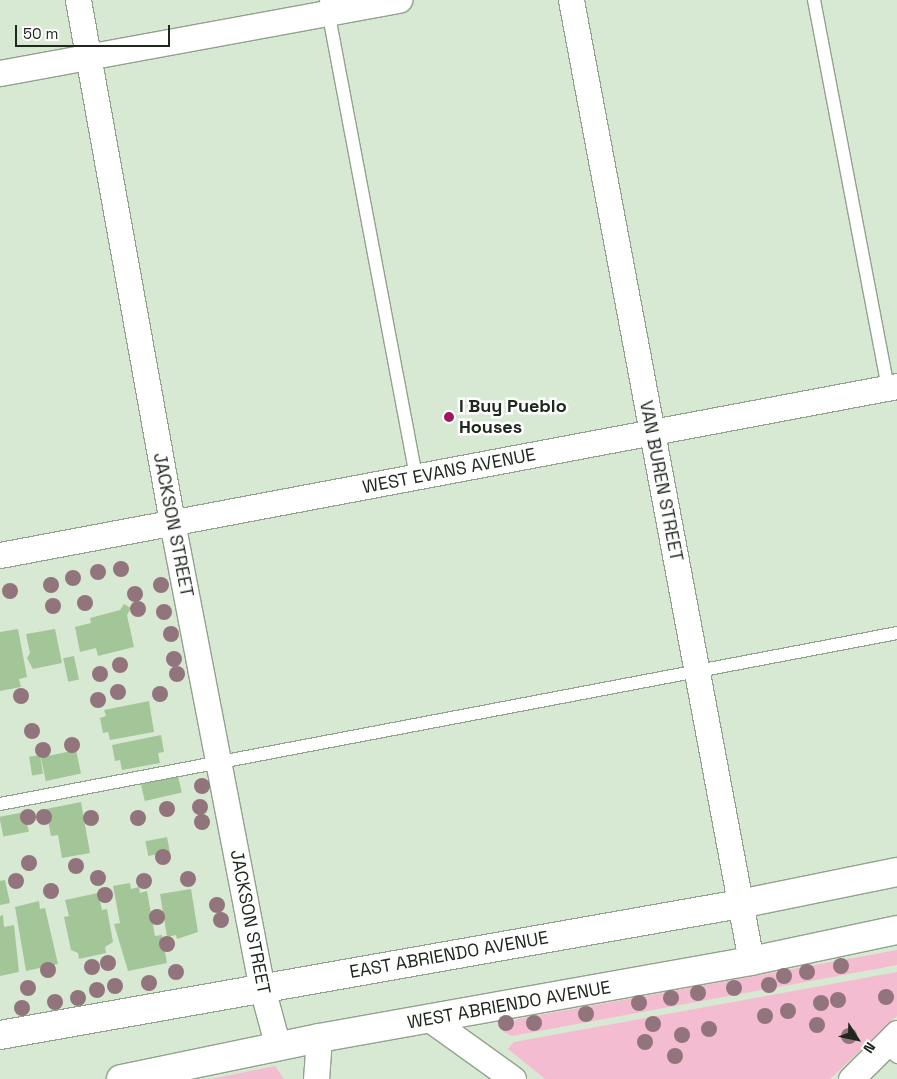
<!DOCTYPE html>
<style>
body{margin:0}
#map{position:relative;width:897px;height:1079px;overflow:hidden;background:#d8e9d3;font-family:"Space Grotesk",sans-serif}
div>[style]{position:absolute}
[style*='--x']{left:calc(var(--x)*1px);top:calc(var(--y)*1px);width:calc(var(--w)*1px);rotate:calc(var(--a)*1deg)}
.green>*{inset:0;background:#f4bcd1}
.building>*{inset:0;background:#a2c698;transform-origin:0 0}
.roads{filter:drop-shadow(1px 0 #91a28d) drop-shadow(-1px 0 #91a28d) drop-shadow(0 1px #91a28d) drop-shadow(0 -1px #91a28d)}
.lane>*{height:12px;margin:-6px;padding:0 6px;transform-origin:6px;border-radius:6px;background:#fff}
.street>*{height:25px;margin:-12.5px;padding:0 12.5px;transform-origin:12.5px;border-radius:12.5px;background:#fff}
.secondary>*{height:28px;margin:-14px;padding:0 14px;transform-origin:14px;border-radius:14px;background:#fff}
.trees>*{width:16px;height:16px;margin:-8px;border-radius:50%;background:#92747d}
.dots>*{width:14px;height:14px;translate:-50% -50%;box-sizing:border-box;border:2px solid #fff;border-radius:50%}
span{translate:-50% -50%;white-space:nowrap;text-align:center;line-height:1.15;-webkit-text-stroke:5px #fff;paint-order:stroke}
.poi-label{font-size:18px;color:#20271e;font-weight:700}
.left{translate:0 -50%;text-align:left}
.street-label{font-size:18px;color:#20271e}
.north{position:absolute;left:832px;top:1014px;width:50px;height:50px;-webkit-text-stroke:4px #fff;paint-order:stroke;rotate:125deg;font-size:14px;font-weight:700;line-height:20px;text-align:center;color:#20271e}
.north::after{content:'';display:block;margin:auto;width:18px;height:22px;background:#20271e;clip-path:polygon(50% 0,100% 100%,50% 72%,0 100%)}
.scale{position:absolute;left:15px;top:25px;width:155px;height:22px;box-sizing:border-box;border:2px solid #20271e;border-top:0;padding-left:6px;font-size:15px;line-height:18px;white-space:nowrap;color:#20271e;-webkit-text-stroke:4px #fff;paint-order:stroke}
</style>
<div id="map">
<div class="green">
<i style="clip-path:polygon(897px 950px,897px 965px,512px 1036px,503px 1032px,509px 1024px,518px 1019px)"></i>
<i style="clip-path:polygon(897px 972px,897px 1016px,830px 1079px,545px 1079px,508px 1049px,514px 1042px)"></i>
<i style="clip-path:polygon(275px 1066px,284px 1079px,211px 1079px)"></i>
</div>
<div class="building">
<i style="clip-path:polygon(124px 604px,131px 608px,127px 615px,134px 647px,98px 656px,96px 648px,80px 652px,75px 627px,91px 623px,90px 618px,120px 610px)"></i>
<i style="clip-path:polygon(18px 629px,27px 677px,19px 679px,21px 687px,0 691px,0 632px)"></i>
<i style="clip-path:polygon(55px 629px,62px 663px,33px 669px,27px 658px,30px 653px,26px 634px)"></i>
<i style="left:74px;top:656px;width:24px;height:11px;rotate:78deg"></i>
<i style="clip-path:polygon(149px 701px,154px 732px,110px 740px,108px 732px,103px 733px,100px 718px,106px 716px,104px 710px)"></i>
<i style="clip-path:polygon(161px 735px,164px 752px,158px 753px,160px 763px,122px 770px,120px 760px,115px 761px,112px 745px)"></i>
<i style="left:76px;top:750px;width:24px;height:36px;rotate:78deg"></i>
<i style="left:40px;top:755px;width:19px;height:11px;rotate:81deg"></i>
<i style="left:178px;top:776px;width:17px;height:38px;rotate:77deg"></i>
<i style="clip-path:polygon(81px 802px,90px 853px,62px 858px,58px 835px,51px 836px,46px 809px)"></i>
<i style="left:25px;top:812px;width:20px;height:26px;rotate:79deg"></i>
<i style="left:167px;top:837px;width:15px;height:22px;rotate:79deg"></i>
<i style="clip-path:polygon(5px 880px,10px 903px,0 905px,0 881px)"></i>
<i style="clip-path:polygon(130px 883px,131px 889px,139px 887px,140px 893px,147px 891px,155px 936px,162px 935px,167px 963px,128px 971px,114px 924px,120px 923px,113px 886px)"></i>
<i style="clip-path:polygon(191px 889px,198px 932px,177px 939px,176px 935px,167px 937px,160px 894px)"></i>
<i style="clip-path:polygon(98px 893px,102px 910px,107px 909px,113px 942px,105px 947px,106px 953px,79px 959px,78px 953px,71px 950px,64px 917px,69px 916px,65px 900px)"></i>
<i style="clip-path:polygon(39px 901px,40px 909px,45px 908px,58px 964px,26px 971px,15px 907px)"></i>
<i style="clip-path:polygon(3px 915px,4px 927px,14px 925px,19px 972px,0 976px,0 916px)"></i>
</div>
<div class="roads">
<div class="lane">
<i style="--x:326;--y:0;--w:485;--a:79.3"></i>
<i style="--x:814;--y:0;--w:395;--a:79.2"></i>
<i style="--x:0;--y:804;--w:913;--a:-10.79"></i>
<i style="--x:882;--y:1046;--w:19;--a:36"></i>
</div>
<div class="street">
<i style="--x:78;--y:0;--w:530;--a:79.79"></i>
<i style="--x:172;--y:522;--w:475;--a:79.1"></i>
<i style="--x:262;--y:988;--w:61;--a:74.8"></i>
<i style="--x:571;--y:0;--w:978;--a:79.39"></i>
<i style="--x:0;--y:73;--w:406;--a:-10.4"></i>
<i style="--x:0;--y:555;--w:913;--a:-10.67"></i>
<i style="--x:431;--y:1020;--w:101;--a:35.7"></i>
<i style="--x:316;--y:1079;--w:41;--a:-85.8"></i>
<i style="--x:851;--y:1079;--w:65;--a:-45"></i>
</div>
<div class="secondary">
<i style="--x:0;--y:1035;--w:752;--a:-10.04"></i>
<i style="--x:740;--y:904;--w:160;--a:-11.5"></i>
<i style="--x:121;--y:1079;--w:202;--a:-11.7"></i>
<i style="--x:319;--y:1038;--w:439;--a:-10.1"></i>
<i style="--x:751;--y:961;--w:149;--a:-12"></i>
</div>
</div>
<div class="trees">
<i style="left:121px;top:569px"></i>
<i style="left:98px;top:572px"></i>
<i style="left:73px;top:578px"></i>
<i style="left:51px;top:585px"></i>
<i style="left:161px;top:585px"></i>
<i style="left:10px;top:591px"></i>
<i style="left:135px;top:594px"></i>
<i style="left:85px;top:603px"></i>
<i style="left:53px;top:606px"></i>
<i style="left:138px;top:609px"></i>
<i style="left:164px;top:612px"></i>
<i style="left:171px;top:634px"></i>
<i style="left:174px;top:659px"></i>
<i style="left:120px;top:665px"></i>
<i style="left:100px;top:674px"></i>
<i style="left:177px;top:674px"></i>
<i style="left:118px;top:692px"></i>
<i style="left:160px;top:694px"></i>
<i style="left:21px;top:696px"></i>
<i style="left:98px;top:700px"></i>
<i style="left:32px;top:731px"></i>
<i style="left:72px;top:745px"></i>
<i style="left:43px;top:750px"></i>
<i style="left:202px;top:786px"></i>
<i style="left:200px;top:807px"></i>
<i style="left:167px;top:809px"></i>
<i style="left:28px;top:817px"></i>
<i style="left:44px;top:817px"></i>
<i style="left:91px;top:818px"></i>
<i style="left:138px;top:818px"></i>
<i style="left:202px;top:822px"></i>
<i style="left:163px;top:857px"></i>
<i style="left:29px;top:863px"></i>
<i style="left:76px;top:866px"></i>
<i style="left:98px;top:878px"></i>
<i style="left:188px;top:879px"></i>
<i style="left:16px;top:881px"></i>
<i style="left:144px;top:881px"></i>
<i style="left:51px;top:891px"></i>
<i style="left:105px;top:895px"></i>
<i style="left:217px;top:905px"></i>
<i style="left:157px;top:917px"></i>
<i style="left:221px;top:920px"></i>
<i style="left:167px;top:944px"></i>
<i style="left:108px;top:963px"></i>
<i style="left:841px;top:966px"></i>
<i style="left:92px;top:967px"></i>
<i style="left:48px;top:970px"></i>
<i style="left:176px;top:972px"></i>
<i style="left:807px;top:972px"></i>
<i style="left:784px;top:976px"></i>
<i style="left:149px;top:983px"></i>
<i style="left:769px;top:985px"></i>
<i style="left:115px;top:986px"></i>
<i style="left:28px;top:988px"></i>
<i style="left:734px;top:988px"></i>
<i style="left:97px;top:990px"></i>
<i style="left:698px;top:993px"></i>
<i style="left:886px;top:997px"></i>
<i style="left:78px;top:998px"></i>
<i style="left:671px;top:998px"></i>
<i style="left:838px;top:1000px"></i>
<i style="left:55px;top:1002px"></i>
<i style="left:639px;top:1003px"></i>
<i style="left:821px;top:1003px"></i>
<i style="left:22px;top:1008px"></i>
<i style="left:788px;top:1011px"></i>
<i style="left:586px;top:1014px"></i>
<i style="left:765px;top:1016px"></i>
<i style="left:506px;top:1023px"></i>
<i style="left:534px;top:1023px"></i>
<i style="left:653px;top:1024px"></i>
<i style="left:817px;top:1025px"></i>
<i style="left:709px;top:1029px"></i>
<i style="left:682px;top:1035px"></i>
<i style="left:849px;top:1036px"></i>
<i style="left:645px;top:1042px"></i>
<i style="left:675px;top:1056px"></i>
</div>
<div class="dots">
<i style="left:449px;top:417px;background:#a01660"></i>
</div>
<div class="poi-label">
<span class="left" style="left:459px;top:417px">I Buy Pueblo<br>Houses</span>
</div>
<div class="street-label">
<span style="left:449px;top:471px;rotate:-11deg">WEST EVANS AVENUE</span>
<span style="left:661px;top:481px;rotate:79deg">VAN BUREN STREET</span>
<span style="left:173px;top:525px;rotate:79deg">JACKSON STREET</span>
<span style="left:250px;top:922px;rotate:79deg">JACKSON STREET</span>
<span style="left:449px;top:955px;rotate:-10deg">EAST ABRIENDO AVENUE</span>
<span style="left:509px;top:1005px;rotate:-10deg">WEST ABRIENDO AVENUE</span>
</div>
<div class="north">N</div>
<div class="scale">50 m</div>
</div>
